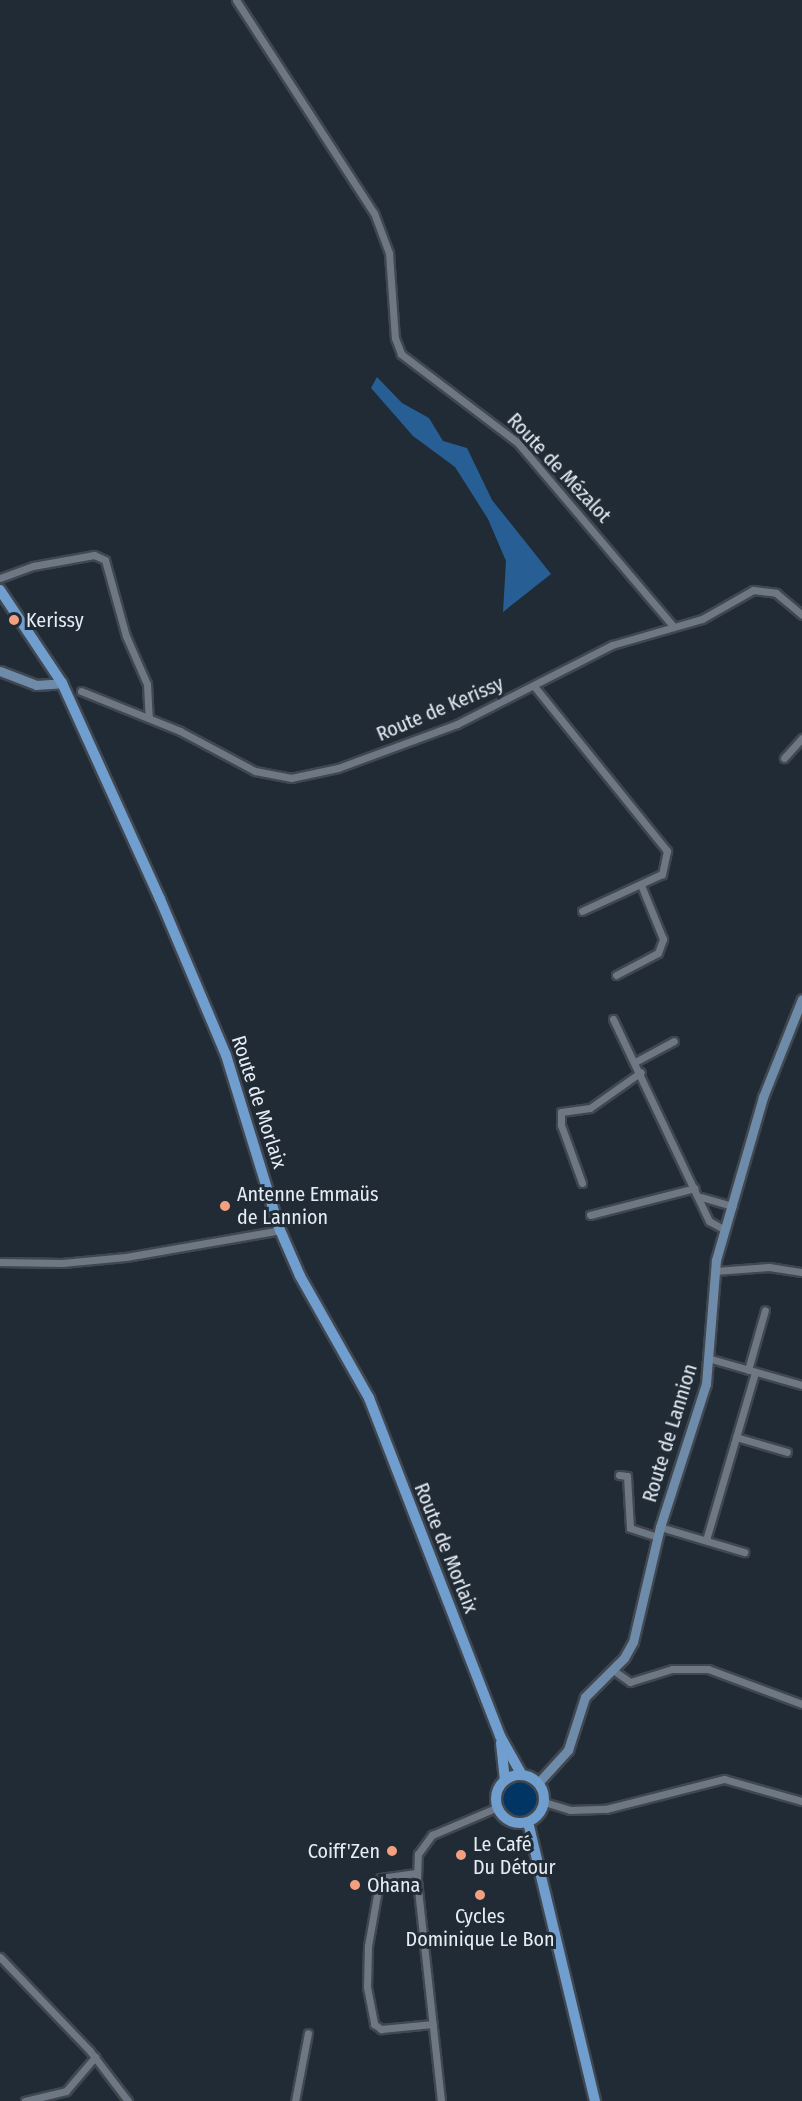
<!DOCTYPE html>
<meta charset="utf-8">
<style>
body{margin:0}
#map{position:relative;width:802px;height:2101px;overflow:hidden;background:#212b35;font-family:"Fira Sans Condensed",sans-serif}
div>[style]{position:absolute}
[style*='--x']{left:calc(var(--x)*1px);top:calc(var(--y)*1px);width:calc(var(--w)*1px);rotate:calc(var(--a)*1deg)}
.green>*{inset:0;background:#003564}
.round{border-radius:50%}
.forest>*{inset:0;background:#275e94}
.roads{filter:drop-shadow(2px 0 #404750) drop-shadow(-2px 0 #404750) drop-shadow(0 2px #404750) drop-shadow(0 -2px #404750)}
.street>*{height:7px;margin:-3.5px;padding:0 3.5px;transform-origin:3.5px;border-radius:3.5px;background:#6d7884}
.secondary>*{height:9px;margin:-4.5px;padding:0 4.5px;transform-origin:4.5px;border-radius:4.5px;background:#6e8ba9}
.primary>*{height:10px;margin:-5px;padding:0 5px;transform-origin:5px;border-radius:5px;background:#709ece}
.primary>.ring{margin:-5px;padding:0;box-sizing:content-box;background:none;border:10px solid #709ece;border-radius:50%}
.dots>*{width:16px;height:16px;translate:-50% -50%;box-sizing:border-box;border:3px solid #212b35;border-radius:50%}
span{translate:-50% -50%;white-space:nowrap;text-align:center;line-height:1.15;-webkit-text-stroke:6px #212b35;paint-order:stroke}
.street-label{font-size:20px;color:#e6ecf3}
.poi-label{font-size:20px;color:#e6ecf3}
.left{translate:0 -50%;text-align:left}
.right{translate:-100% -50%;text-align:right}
</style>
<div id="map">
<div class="green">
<i class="round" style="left:500px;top:1782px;width:38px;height:38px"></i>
</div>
<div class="forest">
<i style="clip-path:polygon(377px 377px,402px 403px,429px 418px,443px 441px,467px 448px,492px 500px,551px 574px,503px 612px,506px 561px,488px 519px,455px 467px,413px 436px,371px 388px)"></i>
</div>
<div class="roads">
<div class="street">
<i style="--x:236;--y:0;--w:254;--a:57.1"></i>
<i style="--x:374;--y:213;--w:43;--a:69.4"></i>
<i style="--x:389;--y:253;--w:85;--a:86"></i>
<i style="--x:395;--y:338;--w:17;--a:69"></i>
<i style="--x:401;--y:354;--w:146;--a:37.2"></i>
<i style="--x:517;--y:442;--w:241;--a:49.7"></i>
<i style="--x:0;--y:578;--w:35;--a:-20"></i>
<i style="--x:33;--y:566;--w:62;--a:-10.2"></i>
<i style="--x:94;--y:555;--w:12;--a:24"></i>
<i style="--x:105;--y:560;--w:79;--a:74.6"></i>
<i style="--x:126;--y:636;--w:52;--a:66.4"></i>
<i style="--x:147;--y:684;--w:34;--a:87"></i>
<i style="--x:534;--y:686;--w:212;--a:51.1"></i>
<i style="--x:667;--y:851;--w:24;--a:102"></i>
<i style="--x:662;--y:874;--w:88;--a:155.2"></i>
<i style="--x:81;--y:691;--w:107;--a:22"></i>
<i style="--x:180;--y:731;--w:85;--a:28.1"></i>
<i style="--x:255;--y:771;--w:37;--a:11"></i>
<i style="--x:291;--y:778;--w:48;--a:-12"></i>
<i style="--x:338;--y:768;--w:127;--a:-20.3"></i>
<i style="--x:457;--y:724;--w:174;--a:-27"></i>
<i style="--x:612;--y:645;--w:94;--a:-16.1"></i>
<i style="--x:702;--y:619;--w:59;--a:-29.6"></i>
<i style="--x:753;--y:590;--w:23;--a:7"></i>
<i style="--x:776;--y:593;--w:34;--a:40"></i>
<i style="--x:784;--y:758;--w:27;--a:-48"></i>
<i style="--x:616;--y:975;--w:47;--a:-27.6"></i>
<i style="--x:658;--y:953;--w:15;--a:-70"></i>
<i style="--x:663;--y:939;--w:58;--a:-112.2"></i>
<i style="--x:613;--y:1019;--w:224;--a:64.6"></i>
<i style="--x:709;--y:1221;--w:18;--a:29"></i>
<i style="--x:635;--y:1062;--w:44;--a:-28.3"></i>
<i style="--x:582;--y:1183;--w:62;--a:-109.9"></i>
<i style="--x:561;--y:1125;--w:13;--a:-90"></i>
<i style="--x:561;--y:1112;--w:29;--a:-8"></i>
<i style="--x:590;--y:1108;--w:62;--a:-35.2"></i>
<i style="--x:701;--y:1197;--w:33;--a:16"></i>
<i style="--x:590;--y:1215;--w:108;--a:-14.4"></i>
<i style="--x:0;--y:1262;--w:62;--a:0.9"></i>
<i style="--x:62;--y:1263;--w:64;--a:-5.4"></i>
<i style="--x:126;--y:1257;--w:156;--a:-9.9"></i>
<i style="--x:715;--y:1271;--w:54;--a:-4.2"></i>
<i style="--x:769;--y:1267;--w:33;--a:9"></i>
<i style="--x:711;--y:1359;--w:95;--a:15.9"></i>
<i style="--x:748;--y:1370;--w:62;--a:-74.2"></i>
<i style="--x:736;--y:1437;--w:53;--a:16.4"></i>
<i style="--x:619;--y:1475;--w:8;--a:7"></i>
<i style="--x:627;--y:1476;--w:52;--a:86.7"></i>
<i style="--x:630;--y:1528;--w:29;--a:18"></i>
<i style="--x:660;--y:1527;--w:88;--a:16.6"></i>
<i style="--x:706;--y:1540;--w:175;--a:-73.7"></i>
<i style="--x:613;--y:1670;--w:21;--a:35"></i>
<i style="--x:630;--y:1682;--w:44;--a:-17.2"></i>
<i style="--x:672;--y:1669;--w:36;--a:0"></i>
<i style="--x:708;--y:1669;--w:100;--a:20.4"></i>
<i style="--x:544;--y:1802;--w:27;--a:17"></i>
<i style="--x:570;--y:1810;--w:36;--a:-2"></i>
<i style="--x:606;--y:1809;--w:122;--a:-14.3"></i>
<i style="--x:724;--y:1779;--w:81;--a:15.8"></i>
<i style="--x:416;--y:1873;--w:36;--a:172"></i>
<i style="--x:380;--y:1878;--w:69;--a:100"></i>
<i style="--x:368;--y:1946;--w:41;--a:91.4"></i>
<i style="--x:367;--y:1987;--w:38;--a:79"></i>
<i style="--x:374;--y:2024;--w:9;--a:36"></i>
<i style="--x:381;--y:2029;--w:52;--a:-5.5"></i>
<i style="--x:0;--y:1957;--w:130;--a:46.2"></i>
<i style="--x:90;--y:2051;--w:63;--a:52.8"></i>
<i style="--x:25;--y:2101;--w:42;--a:-13.7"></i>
<i style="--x:66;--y:2091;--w:45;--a:-49.5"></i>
<i style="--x:295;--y:2101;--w:69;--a:-79.2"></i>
<i style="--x:441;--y:2101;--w:223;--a:-96.2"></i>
<i style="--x:417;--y:1879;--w:25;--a:-88"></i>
<i style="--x:418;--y:1854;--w:24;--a:-54"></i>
<i style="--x:432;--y:1835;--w:72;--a:-23"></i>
</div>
<div class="secondary">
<i style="--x:0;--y:671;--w:39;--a:21"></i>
<i style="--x:36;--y:685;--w:26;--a:-4"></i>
<i style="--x:538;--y:1783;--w:45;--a:-47.7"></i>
<i style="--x:568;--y:1750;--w:56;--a:-72.2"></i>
<i style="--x:585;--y:1697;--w:55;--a:-45"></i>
<i style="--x:624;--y:1658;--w:18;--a:-61"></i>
<i style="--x:633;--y:1642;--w:118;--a:-76.8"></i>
<i style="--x:660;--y:1527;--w:150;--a:-72.2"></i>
<i style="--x:706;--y:1384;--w:124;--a:-85.4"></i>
<i style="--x:716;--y:1260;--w:170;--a:-73.9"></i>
<i style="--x:763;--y:1097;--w:105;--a:-68.3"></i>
</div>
<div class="primary">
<i style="--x:0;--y:590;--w:112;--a:56.3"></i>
<i style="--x:62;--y:683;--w:237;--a:65.6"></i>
<i style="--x:160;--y:899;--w:169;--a:67.1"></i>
<i style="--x:226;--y:1055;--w:183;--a:72.9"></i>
<i style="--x:280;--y:1230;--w:50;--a:66.5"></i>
<i style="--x:300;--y:1276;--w:140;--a:60.5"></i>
<i style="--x:369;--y:1398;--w:362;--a:68.8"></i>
<i style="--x:500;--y:1736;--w:45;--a:60.6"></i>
<i style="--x:501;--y:1743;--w:37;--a:84"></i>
<i class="ring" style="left:496px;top:1775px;width:38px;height:38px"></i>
<i style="--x:528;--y:1822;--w:287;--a:76.5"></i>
</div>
</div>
<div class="dots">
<i style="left:14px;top:620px;background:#f3a081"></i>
<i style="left:225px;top:1206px;background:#f3a081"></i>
<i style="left:392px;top:1851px;background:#f3a081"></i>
<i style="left:461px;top:1855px;background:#f3a081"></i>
<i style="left:355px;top:1885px;background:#f3a081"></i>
<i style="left:480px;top:1895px;background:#f3a081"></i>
</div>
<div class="street-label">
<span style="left:559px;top:468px;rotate:47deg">Route de Mézalot</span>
<span style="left:440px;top:709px;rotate:-23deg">Route de Kerissy</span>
<span style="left:259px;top:1102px;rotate:72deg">Route de Morlaix</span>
<span style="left:670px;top:1433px;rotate:-73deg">Route de Lannion</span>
<span style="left:446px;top:1548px;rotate:68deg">Route de Morlaix</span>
</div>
<div class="poi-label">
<span class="left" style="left:26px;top:620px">Kerissy</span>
<span class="left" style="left:237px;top:1206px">Antenne Emmaüs<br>de Lannion</span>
<span class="left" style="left:473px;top:1856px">Le Café<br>Du Détour</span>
<span class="right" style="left:380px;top:1851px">Coiff'Zen</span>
<span class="left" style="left:367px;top:1885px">Ohana</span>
<span style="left:480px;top:1928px">Cycles<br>Dominique Le Bon</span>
</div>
</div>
